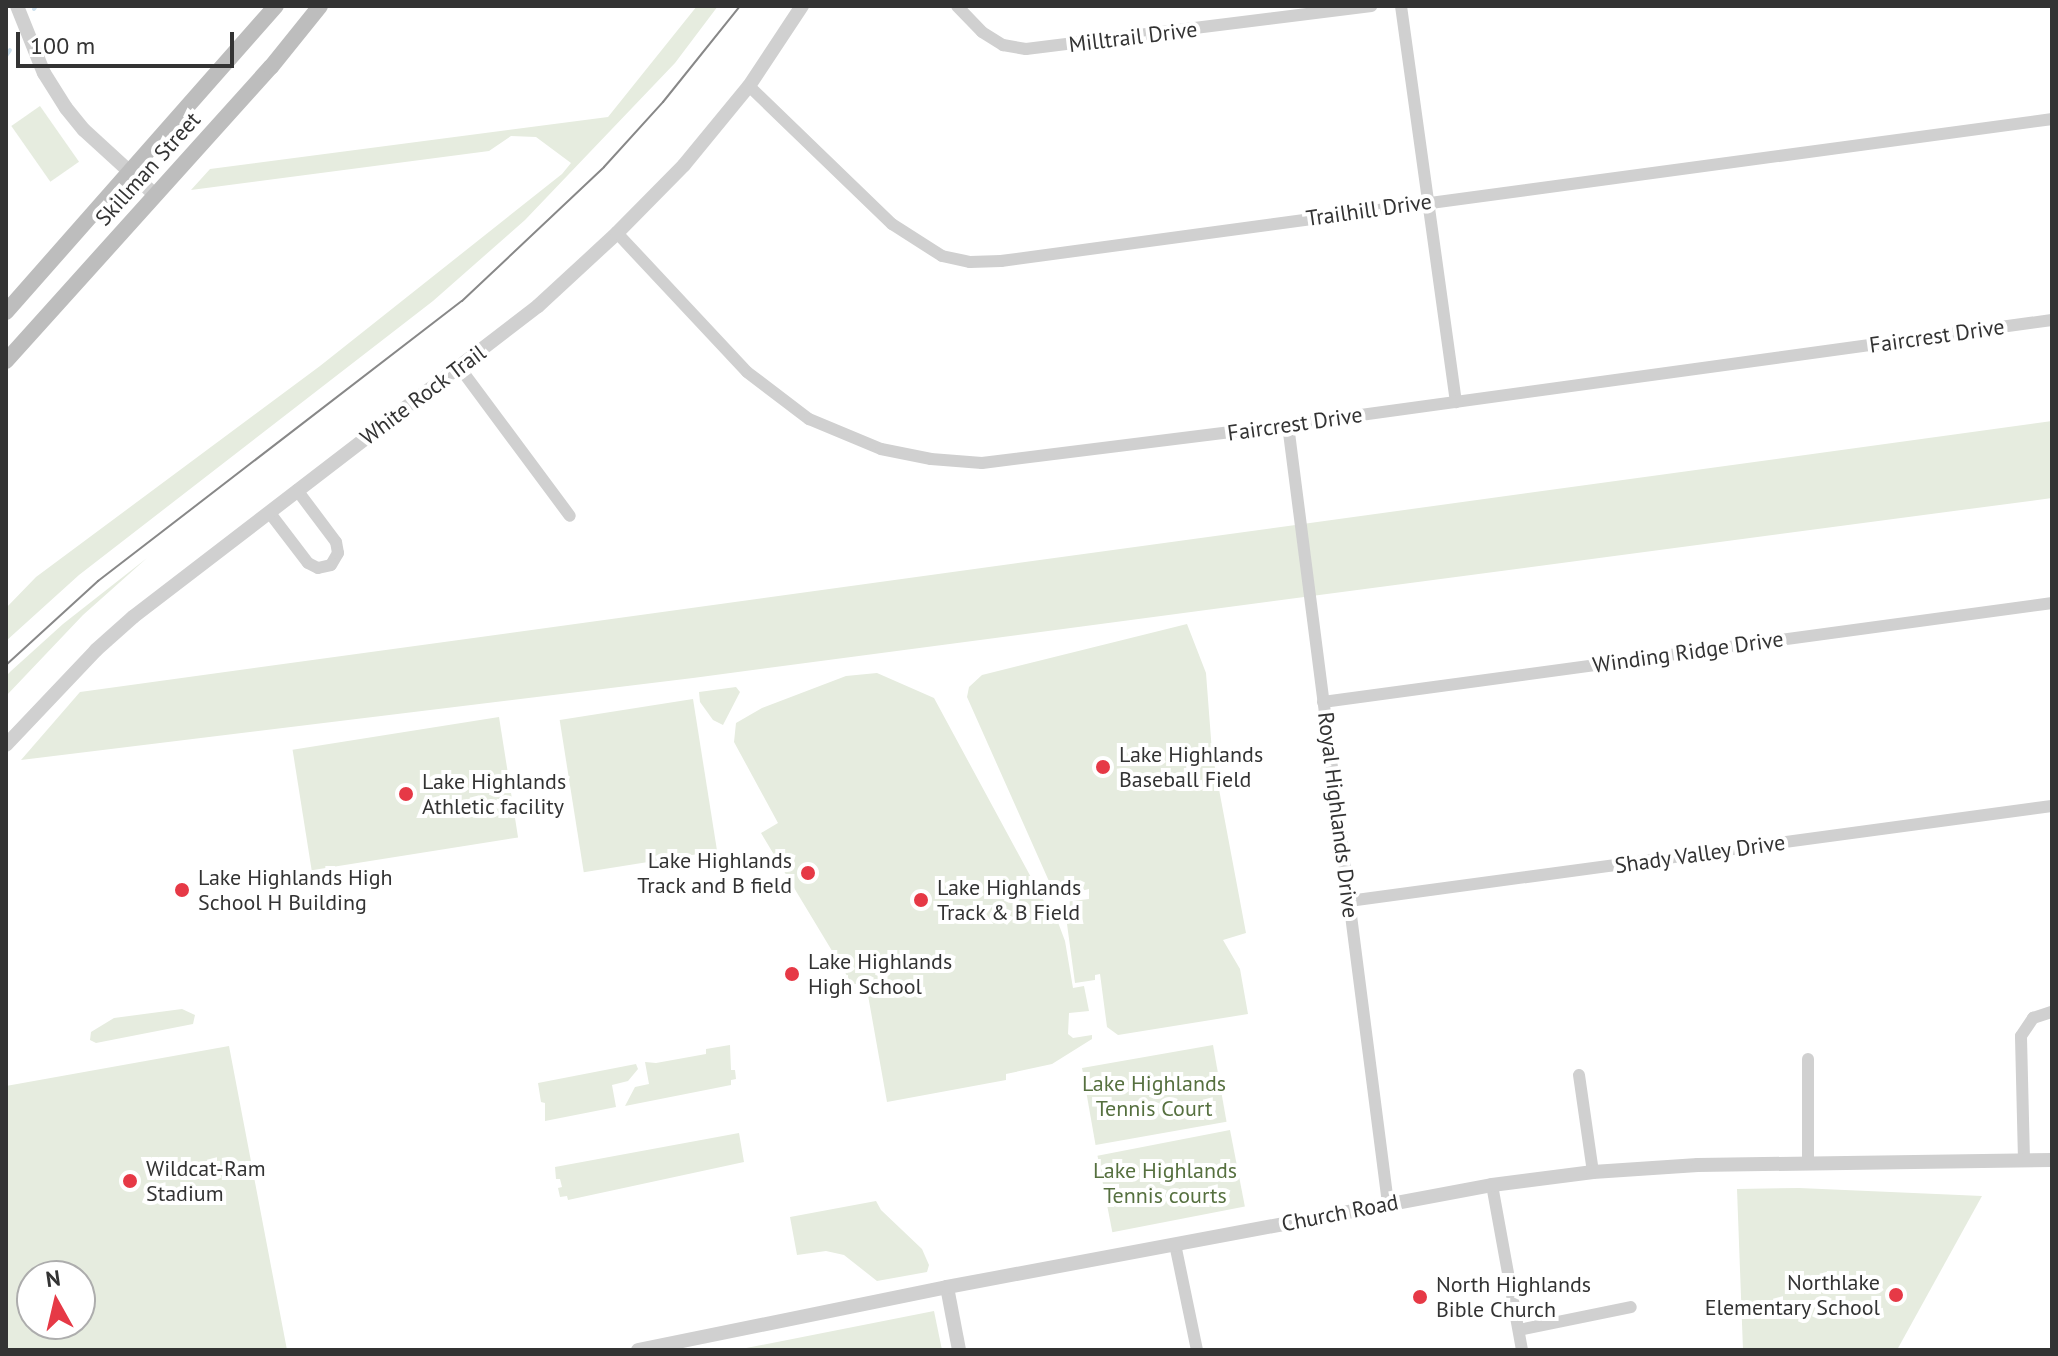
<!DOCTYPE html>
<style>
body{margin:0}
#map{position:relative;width:2058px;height:1356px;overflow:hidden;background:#fff;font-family:"PT Sans",sans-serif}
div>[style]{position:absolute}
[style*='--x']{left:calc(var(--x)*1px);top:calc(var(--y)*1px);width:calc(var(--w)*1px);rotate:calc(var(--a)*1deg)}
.green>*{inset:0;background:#e6ecdf;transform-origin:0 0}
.stream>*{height:4px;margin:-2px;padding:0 2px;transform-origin:2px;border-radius:2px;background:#cfe2ee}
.minor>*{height:12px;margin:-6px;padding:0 6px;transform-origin:6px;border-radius:6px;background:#d0d0d0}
.tertiary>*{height:14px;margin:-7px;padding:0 7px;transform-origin:7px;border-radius:7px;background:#d0d0d0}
.secondary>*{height:16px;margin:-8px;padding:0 8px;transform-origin:8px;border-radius:8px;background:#bdbdbd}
.tram>*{height:2px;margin:-1px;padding:0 1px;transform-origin:1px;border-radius:1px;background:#888}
.dots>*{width:22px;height:22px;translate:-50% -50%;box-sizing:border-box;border:4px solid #fff;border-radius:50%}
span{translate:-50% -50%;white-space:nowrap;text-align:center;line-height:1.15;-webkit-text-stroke:8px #fff;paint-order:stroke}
.street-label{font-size:22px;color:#333}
.poi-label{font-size:22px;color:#333}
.left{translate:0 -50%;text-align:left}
.right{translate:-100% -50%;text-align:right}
.park-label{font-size:22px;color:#56703f}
.frame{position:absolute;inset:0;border:8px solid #333;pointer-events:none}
.north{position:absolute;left:16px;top:1260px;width:80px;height:80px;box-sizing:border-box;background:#fff;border:2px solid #adadad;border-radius:50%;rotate:352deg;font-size:22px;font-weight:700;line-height:32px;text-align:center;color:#333}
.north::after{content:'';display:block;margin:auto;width:28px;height:36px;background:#e63946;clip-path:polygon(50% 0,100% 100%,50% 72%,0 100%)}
.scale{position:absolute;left:16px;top:32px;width:218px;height:36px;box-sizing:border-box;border:4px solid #333;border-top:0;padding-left:10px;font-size:24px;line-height:28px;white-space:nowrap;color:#333;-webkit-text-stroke:6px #fff;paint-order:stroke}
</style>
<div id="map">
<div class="green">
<i style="clip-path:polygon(697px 6px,718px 6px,675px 63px,525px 220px,433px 301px,79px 575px,6px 641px,6px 608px,36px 577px,320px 366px,562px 174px,571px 163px,536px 137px,511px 136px,489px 151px,191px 190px,210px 169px,608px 117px)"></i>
<i style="left:40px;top:106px;width:68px;height:35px;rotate:55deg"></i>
<i style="clip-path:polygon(2052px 421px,2052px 498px,693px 678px,21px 760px,80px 692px)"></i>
<i style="clip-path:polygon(147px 558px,83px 615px,6px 696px,6px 676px,11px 671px,63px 624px)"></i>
<i style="clip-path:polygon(1187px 624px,1206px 673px,1212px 752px,1246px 933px,1223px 940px,1240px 969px,1248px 1014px,1118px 1035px,1107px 1027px,1100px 974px,1095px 975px,1095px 980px,1075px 983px,1064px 902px,1089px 899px,1089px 889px,1056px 897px,967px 697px,969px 687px,982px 675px)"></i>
<i style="clip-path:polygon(877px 673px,934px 698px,1053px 918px,1056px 917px,1065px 941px,1073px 988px,1084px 986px,1089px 1011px,1069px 1013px,1068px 1034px,1073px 1038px,1092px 1035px,1092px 1039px,1052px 1064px,1006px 1074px,1006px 1080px,887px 1102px,866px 984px,852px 984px,761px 833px,778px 823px,734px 742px,736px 723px,762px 708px,846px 676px)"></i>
<i style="clip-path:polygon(736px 687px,740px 692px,723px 725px,713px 720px,700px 702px,699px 692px)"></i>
<i style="left:693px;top:699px;width:154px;height:135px;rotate:81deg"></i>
<i style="left:499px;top:717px;width:122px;height:209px;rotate:81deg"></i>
<i style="clip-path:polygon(182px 1009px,195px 1015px,193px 1024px,96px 1043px,90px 1040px,91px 1032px,114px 1018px)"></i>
<i style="clip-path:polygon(730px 1045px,731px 1070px,735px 1070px,736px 1079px,731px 1080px,731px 1085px,625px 1106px,635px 1087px,649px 1084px,645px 1062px,656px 1063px,706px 1054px,706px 1049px)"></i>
<i style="left:1213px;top:1045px;width:78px;height:133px;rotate:80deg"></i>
<i style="clip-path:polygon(evenodd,229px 1046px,287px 1350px,6px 1350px,6px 1086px,229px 1046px,80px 1276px,80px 1324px,32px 1324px,32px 1276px,80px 1276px)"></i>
<i style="clip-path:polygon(636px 1064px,638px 1069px,628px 1081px,612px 1085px,616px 1107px,545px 1121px,545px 1103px,541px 1102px,538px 1083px)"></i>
<i style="left:1230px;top:1130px;width:78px;height:135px;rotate:79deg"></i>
<i style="clip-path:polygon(739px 1133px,744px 1162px,568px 1200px,567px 1196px,560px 1197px,558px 1188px,562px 1187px,560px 1179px,556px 1179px,555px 1167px)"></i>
<i style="clip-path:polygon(1799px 1188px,1982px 1196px,1897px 1350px,1743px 1350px,1737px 1189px)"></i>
<i style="clip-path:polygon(876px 1201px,881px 1210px,922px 1249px,929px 1265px,927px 1272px,877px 1281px,844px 1255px,826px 1251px,797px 1255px,790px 1217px)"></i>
<i style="clip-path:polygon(934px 1311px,942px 1350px,736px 1350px)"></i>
</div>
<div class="stream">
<i style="--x:34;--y:9;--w:4;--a:-56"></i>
<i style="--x:6;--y:56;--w:7;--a:-56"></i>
</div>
<div class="minor">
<i style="--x:957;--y:6;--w:36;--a:46"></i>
<i style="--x:982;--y:32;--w:25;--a:32"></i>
<i style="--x:1003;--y:45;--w:23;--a:10"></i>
<i style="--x:1026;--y:49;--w:348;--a:-7.1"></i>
<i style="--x:1401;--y:6;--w:400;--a:82.1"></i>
<i style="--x:749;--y:86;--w:199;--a:44"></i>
<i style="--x:892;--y:224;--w:59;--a:32.6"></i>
<i style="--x:942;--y:256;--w:29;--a:12"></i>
<i style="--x:970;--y:262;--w:31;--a:-2"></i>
<i style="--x:1001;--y:261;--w:1061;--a:-7.69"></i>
<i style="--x:617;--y:233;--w:190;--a:46.9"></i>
<i style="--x:747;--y:372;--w:78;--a:37.2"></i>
<i style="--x:809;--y:419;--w:78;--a:22.6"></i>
<i style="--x:881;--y:449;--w:51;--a:11.3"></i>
<i style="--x:931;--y:459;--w:51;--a:4.5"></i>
<i style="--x:982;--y:463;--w:308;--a:-7.1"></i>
<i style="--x:1288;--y:425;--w:771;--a:-7.83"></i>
<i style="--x:460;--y:368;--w:184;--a:53.4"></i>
<i style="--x:1288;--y:425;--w:785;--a:82.68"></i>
<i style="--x:269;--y:512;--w:64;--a:52.6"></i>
<i style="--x:308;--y:563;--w:11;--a:27"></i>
<i style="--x:318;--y:568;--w:13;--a:-13"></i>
<i style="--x:331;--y:565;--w:14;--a:-60"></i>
<i style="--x:338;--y:553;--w:11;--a:-100"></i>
<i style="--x:336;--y:542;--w:65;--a:-126.9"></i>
<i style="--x:1323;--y:702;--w:736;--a:-7.73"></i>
<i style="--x:1349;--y:901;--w:709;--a:-7.7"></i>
<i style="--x:1579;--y:1075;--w:98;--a:81.8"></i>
<i style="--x:2024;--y:1160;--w:124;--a:-91.4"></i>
<i style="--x:2021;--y:1036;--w:22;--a:-56"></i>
<i style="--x:2033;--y:1018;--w:20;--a:-18"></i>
<i style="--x:1808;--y:1163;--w:104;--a:-90"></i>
<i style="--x:1492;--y:1185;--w:168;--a:79.7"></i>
<i style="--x:1175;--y:1244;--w:108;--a:78.3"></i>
<i style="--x:1519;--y:1330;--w:114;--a:-11.6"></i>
</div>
<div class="tertiary">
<i style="--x:17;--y:6;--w:72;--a:68.1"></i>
<i style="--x:44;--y:73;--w:41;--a:57.8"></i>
<i style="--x:66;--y:108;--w:28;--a:51"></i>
<i style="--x:84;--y:130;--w:95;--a:42.4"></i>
<i style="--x:6;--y:745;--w:131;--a:-46.5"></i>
<i style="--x:96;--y:650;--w:50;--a:-41.7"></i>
<i style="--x:133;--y:617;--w:511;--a:-37.52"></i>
<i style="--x:538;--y:306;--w:108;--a:-42.7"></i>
<i style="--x:617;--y:233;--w:95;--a:-45.4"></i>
<i style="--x:684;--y:165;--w:102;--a:-50.6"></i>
<i style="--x:749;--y:86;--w:96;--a:-56.5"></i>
<i style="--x:947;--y:1287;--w:64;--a:79.2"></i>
<i style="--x:638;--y:1350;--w:315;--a:-11.5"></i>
<i style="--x:947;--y:1287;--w:554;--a:-10.6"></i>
<i style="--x:1492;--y:1185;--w:102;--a:-7.3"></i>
<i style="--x:1593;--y:1172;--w:105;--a:-3.8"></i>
<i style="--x:1698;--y:1165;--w:354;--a:-0.8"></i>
</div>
<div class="secondary">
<i style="--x:6;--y:312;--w:408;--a:-48.6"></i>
<i style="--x:6;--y:361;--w:396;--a:-48"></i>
<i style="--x:271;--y:67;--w:78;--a:-51.2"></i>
</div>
<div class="tram">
<i style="--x:6;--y:665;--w:125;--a:-42.4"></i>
<i style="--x:98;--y:581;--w:459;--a:-37.6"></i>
<i style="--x:462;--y:301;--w:195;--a:-43.3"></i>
<i style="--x:604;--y:167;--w:88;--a:-47.8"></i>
<i style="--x:663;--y:102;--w:123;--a:-51.3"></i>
</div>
<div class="dots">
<i style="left:1103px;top:767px;background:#e63946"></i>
<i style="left:406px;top:794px;background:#e63946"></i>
<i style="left:808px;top:873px;background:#e63946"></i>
<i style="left:182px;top:890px;background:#e63946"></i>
<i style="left:921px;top:900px;background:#e63946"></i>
<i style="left:792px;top:974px;background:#e63946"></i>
<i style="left:130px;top:1181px;background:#e63946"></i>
<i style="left:1896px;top:1295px;background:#e63946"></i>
<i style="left:1420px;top:1297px;background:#e63946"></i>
</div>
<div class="street-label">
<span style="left:1133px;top:37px;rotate:-7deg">Milltrail Drive</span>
<span style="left:148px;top:169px;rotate:-48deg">Skillman Street</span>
<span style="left:1369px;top:210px;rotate:-8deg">Trailhill Drive</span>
<span style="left:1937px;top:336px;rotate:-8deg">Faircrest Drive</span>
<span style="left:423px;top:395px;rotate:-37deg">White Rock Trail</span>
<span style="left:1295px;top:424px;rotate:-8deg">Faircrest Drive</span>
<span style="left:1688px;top:652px;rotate:-8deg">Winding Ridge Drive</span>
<span style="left:1338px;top:815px;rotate:83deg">Royal Highlands Drive</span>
<span style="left:1700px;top:854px;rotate:-8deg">Shady Valley Drive</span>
<span style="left:1340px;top:1213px;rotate:-11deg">Church Road</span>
</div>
<div class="poi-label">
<span class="left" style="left:1119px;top:767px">Lake Highlands<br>Baseball Field</span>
<span class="left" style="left:422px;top:794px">Lake Highlands<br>Athletic facility</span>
<span class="right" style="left:792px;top:873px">Lake Highlands<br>Track and B field</span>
<span class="left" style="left:198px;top:890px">Lake Highlands High<br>School H Building</span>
<span class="left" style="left:937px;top:900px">Lake Highlands<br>Track &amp; B Field</span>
<span class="left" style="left:808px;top:974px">Lake Highlands<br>High School</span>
<span class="left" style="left:146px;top:1181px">Wildcat-Ram<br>Stadium</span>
<span class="right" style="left:1880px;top:1295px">Northlake<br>Elementary School</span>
<span class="left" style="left:1436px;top:1297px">North Highlands<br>Bible Church</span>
</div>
<div class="park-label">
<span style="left:1154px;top:1096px">Lake Highlands<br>Tennis Court</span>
<span style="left:1165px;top:1183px">Lake Highlands<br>Tennis courts</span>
</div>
<div class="frame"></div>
<div class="north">N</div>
<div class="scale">100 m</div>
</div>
